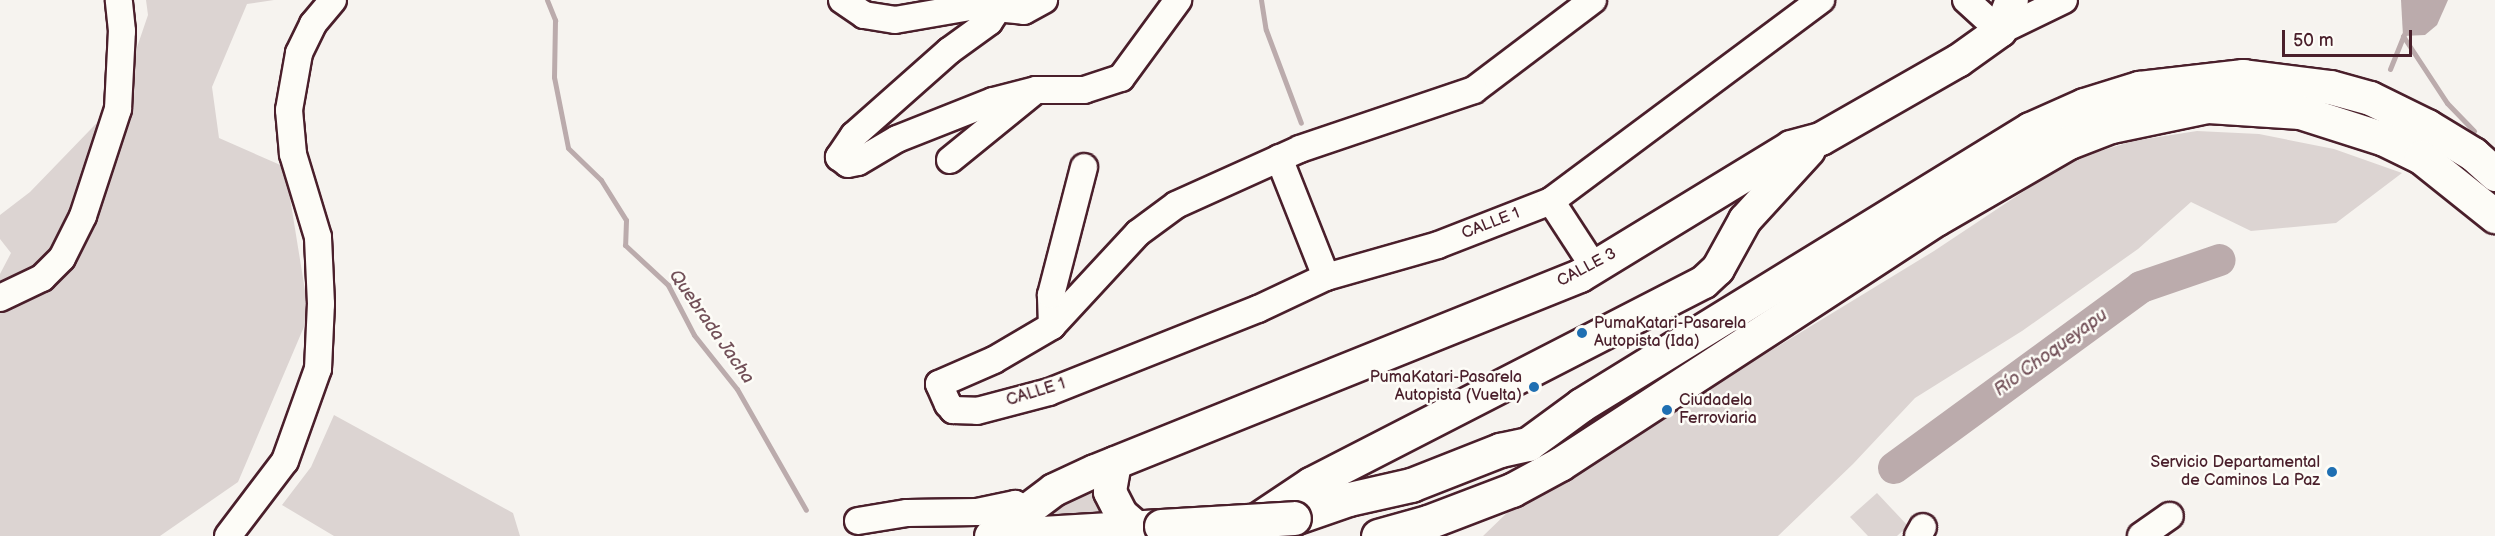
<!DOCTYPE html>
<meta charset="utf-8">
<style>
body{margin:0}
#map{position:relative;width:2495px;height:536px;overflow:hidden;background:#f6f3ef;font-family:"Balsamiq Sans",sans-serif}
div>[style]{position:absolute}
[style*='--x']{left:calc(var(--x)*1px);top:calc(var(--y)*1px);width:calc(var(--w)*1px);rotate:calc(var(--a)*1deg)}
.green>*{inset:0;background:#dcd4d2}
.water>*{inset:0;background:#bbabac}
.stream>*{height:5px;margin:-2.5px;padding:0 2.5px;transform-origin:2.5px;border-radius:2.5px;background:#bbabac}
.river>*{height:32px;margin:-16px;padding:0 16px;transform-origin:16px;border-radius:16px;background:#bbabac}
.roads{filter:drop-shadow(2px 0 #4a1f2b) drop-shadow(-2px 0 #4a1f2b) drop-shadow(0 2px #4a1f2b) drop-shadow(0 -2px #4a1f2b)}
.minor>*{height:26px;margin:-13px;padding:0 13px;transform-origin:13px;border-radius:13px;background:#fdfcf7}
.major>*{height:32px;margin:-16px;padding:0 16px;transform-origin:16px;border-radius:16px;background:#fdfcf7}
.highway>*{height:33px;margin:-16.5px;padding:0 16.5px;transform-origin:16.5px;border-radius:16.5px;background:#fdfcf7}
.bridges{filter:drop-shadow(2px 0 #4a1f2b) drop-shadow(-2px 0 #4a1f2b) drop-shadow(0 2px #4a1f2b) drop-shadow(0 -2px #4a1f2b)}
.highway-bridge>*{height:33px;margin:-16.5px;padding:0 16.5px;transform-origin:16.5px;border-radius:16.5px;background:#fdfcf7}
.dots>*{width:16px;height:16px;translate:-50% -50%;box-sizing:border-box;border:3px solid #fdfcf7;border-radius:50%}
span{translate:-50% -50%;white-space:nowrap;text-align:center;line-height:1.15;-webkit-text-stroke:5px #fdfcf7;paint-order:stroke}
.street-label{font-size:16px;color:#4a1f2b}
.poi-label{font-size:16px;color:#4a1f2b}
.left{translate:0 -50%;text-align:left}
.right{translate:-100% -50%;text-align:right}
.water-label{font-size:18px;color:#725058;font-style:italic}
.scale{position:absolute;left:2282px;top:30px;width:130px;height:27px;box-sizing:border-box;border:3px solid #4a1f2b;border-top:0;padding-left:8px;font-size:18px;line-height:21px;white-space:nowrap;color:#4a1f2b;-webkit-text-stroke:4px #fdfcf7;paint-order:stroke}
</style>
<div id="map">
<div class="green">
<i style="clip-path:polygon(146px 0,274px 0,247px 4px,212px 87px,219px 138px,285px 167px,309px 315px,238px 482px,160px 536px,0 536px,0 274px,11px 253px,0 239px,0 215px,30px 192px,119px 100px,148px 15px)"></i>
<i style="clip-path:polygon(2197px 131px,2259px 134px,2334px 149px,2402px 173px,2336px 223px,2251px 231px,2191px 202px,2138px 249px,2022px 331px,1915px 398px,1853px 464px,1778px 536px,1483px 536px,1511px 509px,1934px 251px,2071px 160px,2133px 141px)"></i>
<i style="clip-path:polygon(334px 415px,513px 513px,520px 536px,334px 536px,282px 505px,311px 467px)"></i>
<i style="clip-path:polygon(1100px 483px,1108px 514px,1037px 519px,1048px 508px)"></i>
<i style="clip-path:polygon(1877px 493px,1908px 526px,1897px 536px,1868px 536px,1850px 517px)"></i>
</div>
<div class="water">
<i style="clip-path:polygon(2401px 0,2448px 0,2437px 25px,2425px 35px,2403px 36px)"></i>
</div>
<div class="stream">
<i style="--x:547;--y:0;--w:22;--a:68"></i>
<i style="--x:555;--y:20;--w:57;--a:91"></i>
<i style="--x:554;--y:77;--w:72;--a:78.8"></i>
<i style="--x:568;--y:148;--w:46;--a:44.1"></i>
<i style="--x:601;--y:180;--w:47;--a:58"></i>
<i style="--x:626;--y:220;--w:25;--a:92"></i>
<i style="--x:625;--y:245;--w:59;--a:42.9"></i>
<i style="--x:668;--y:285;--w:56;--a:62.5"></i>
<i style="--x:694;--y:335;--w:69;--a:51.5"></i>
<i style="--x:737;--y:389;--w:139;--a:60.3"></i>
<i style="--x:1261;--y:0;--w:30;--a:81"></i>
<i style="--x:1266;--y:30;--w:99;--a:69.4"></i>
<i style="--x:2403;--y:36;--w:80;--a:56.7"></i>
<i style="--x:2447;--y:103;--w:39;--a:46"></i>
<i style="--x:2390;--y:69;--w:37;--a:-68"></i>
</div>
<div class="river">
<i style="--x:1894;--y:468;--w:306;--a:-36.2"></i>
<i style="--x:2141;--y:287;--w:83;--a:-18.9"></i>
</div>
<div class="roads">
<div class="minor">
<i style="--x:842;--y:0;--w:27;--a:34"></i>
<i style="--x:864;--y:15;--w:31;--a:9"></i>
<i style="--x:895;--y:20;--w:82;--a:-9.8"></i>
<i style="--x:976;--y:6;--w:48;--a:5.9"></i>
<i style="--x:1024;--y:11;--w:23;--a:-29"></i>
<i style="--x:1593;--y:0;--w:149;--a:142.9"></i>
<i style="--x:1474;--y:90;--w:184;--a:161.3"></i>
<i style="--x:1300;--y:149;--w:136;--a:155.7"></i>
<i style="--x:1176;--y:205;--w:47;--a:143.6"></i>
<i style="--x:1138;--y:233;--w:127;--a:132.8"></i>
<i style="--x:1052;--y:326;--w:67;--a:149.6"></i>
<i style="--x:994;--y:360;--w:60;--a:156.4"></i>
<i style="--x:939;--y:384;--w:22;--a:66"></i>
<i style="--x:948;--y:404;--w:8;--a:50"></i>
<i style="--x:953;--y:410;--w:24;--a:2"></i>
<i style="--x:977;--y:411;--w:74;--a:-14.8"></i>
<i style="--x:1049;--y:392;--w:225;--a:-21.7"></i>
<i style="--x:1258;--y:309;--w:75;--a:-25.2"></i>
<i style="--x:1326;--y:277;--w:116;--a:-15.9"></i>
<i style="--x:1438;--y:245;--w:121;--a:-21.3"></i>
<i style="--x:1551;--y:201;--w:337;--a:-36.7"></i>
<i style="--x:1966;--y:0;--w:46;--a:42.4"></i>
<i style="--x:2000;--y:31;--w:71;--a:-25.8"></i>
<i style="--x:997;--y:10;--w:14;--a:124"></i>
<i style="--x:989;--y:22;--w:49;--a:144.1"></i>
<i style="--x:949;--y:51;--w:127;--a:138.5"></i>
<i style="--x:854;--y:135;--w:27;--a:124"></i>
<i style="--x:839;--y:157;--w:11;--a:38"></i>
<i style="--x:848;--y:164;--w:10;--a:-11"></i>
<i style="--x:858;--y:162;--w:45;--a:-30.5"></i>
<i style="--x:897;--y:139;--w:103;--a:-21.6"></i>
<i style="--x:993;--y:101;--w:44;--a:-14.3"></i>
<i style="--x:1279;--y:158;--w:128;--a:68.4"></i>
<i style="--x:950;--y:160;--w:111;--a:-39.1"></i>
<i style="--x:1036;--y:90;--w:48;--a:0"></i>
<i style="--x:1084;--y:90;--w:39;--a:-18"></i>
<i style="--x:1121;--y:78;--w:97;--a:-53.8"></i>
<i style="--x:1551;--y:201;--w:79;--a:56.9"></i>
<i style="--x:0;--y:298;--w:47;--a:-25.5"></i>
<i style="--x:42;--y:278;--w:28;--a:-45"></i>
<i style="--x:62;--y:258;--w:47;--a:-63.4"></i>
<i style="--x:83;--y:216;--w:113;--a:-71.9"></i>
<i style="--x:118;--y:109;--w:78;--a:-87.1"></i>
<i style="--x:122;--y:31;--w:31;--a:-96"></i>
<i style="--x:1052;--y:326;--w:31;--a:-92"></i>
<i style="--x:1051;--y:295;--w:132;--a:-75.5"></i>
<i style="--x:858;--y:521;--w:50;--a:-9.3"></i>
<i style="--x:907;--y:513;--w:70;--a:-0.8"></i>
<i style="--x:977;--y:512;--w:39;--a:-12"></i>
<i style="--x:1015;--y:504;--w:14;--a:30"></i>
<i style="--x:228;--y:536;--w:94;--a:-52.8"></i>
<i style="--x:285;--y:461;--w:98;--a:-70.3"></i>
<i style="--x:318;--y:369;--w:65;--a:-87.4"></i>
<i style="--x:321;--y:304;--w:67;--a:-92.6"></i>
<i style="--x:318;--y:237;--w:87;--a:-106.8"></i>
<i style="--x:293;--y:154;--w:44;--a:-95.2"></i>
<i style="--x:289;--y:110;--w:58;--a:-80"></i>
<i style="--x:299;--y:53;--w:32;--a:-64"></i>
<i style="--x:313;--y:24;--w:31;--a:-50"></i>
<i style="--x:1918;--y:536;--w:10;--a:-61"></i>
<i style="--x:2141;--y:536;--w:35;--a:-35"></i>
</div>
<div class="major">
<i style="--x:1115;--y:463;--w:29;--a:100"></i>
<i style="--x:1110;--y:492;--w:25;--a:63"></i>
<i style="--x:1121;--y:514;--w:20;--a:41"></i>
<i style="--x:1248;--y:526;--w:76;--a:-33.7"></i>
<i style="--x:1311;--y:484;--w:442;--a:-27.2"></i>
<i style="--x:1704;--y:282;--w:19;--a:-43"></i>
<i style="--x:1718;--y:269;--w:56;--a:-61.1"></i>
<i style="--x:1745;--y:220;--w:95;--a:-47.6"></i>
<i style="--x:993;--y:536;--w:76;--a:-37"></i>
<i style="--x:1054;--y:490;--w:45;--a:-24.9"></i>
<i style="--x:1095;--y:471;--w:523;--a:-21.9"></i>
<i style="--x:1580;--y:276;--w:247;--a:-31.4"></i>
<i style="--x:1791;--y:147;--w:31;--a:-15"></i>
<i style="--x:1821;--y:139;--w:158;--a:-29.7"></i>
<i style="--x:1958;--y:61;--w:52;--a:-35.5"></i>
<i style="--x:2000;--y:31;--w:33;--a:-69"></i>
</div>
<div class="highway">
<i style="--x:1294;--y:518;--w:58;--a:-19.1"></i>
<i style="--x:1349;--y:499;--w:64;--a:-12.7"></i>
<i style="--x:1411;--y:485;--w:96;--a:-21.5"></i>
<i style="--x:1500;--y:450;--w:29;--a:-12"></i>
<i style="--x:1528;--y:444;--w:66;--a:-36.3"></i>
<i style="--x:1581;--y:405;--w:527;--a:-31.58"></i>
<i style="--x:2030;--y:129;--w:59;--a:-24"></i>
<i style="--x:2084;--y:105;--w:58;--a:-17.2"></i>
<i style="--x:2139;--y:88;--w:105;--a:-6.6"></i>
<i style="--x:2243;--y:76;--w:88;--a:7.2"></i>
<i style="--x:2330;--y:87;--w:41;--a:15.4"></i>
<i style="--x:2370;--y:98;--w:64;--a:26.2"></i>
<i style="--x:2427;--y:126;--w:54;--a:31.3"></i>
<i style="--x:2473;--y:154;--w:30;--a:42"></i>
<i style="--x:991;--y:536;--w:170;--a:-3.4"></i>
<i style="--x:1378;--y:536;--w:52;--a:-15.6"></i>
<i style="--x:1428;--y:522;--w:90;--a:-20.9"></i>
<i style="--x:1512;--y:490;--w:55;--a:-28.4"></i>
<i style="--x:1560;--y:464;--w:449;--a:-33.1"></i>
<i style="--x:1936;--y:219;--w:154;--a:-30.1"></i>
<i style="--x:2069;--y:142;--w:45;--a:-20.9"></i>
<i style="--x:2111;--y:126;--w:99;--a:-11.7"></i>
<i style="--x:2208;--y:106;--w:92;--a:3.7"></i>
<i style="--x:2300;--y:112;--w:88;--a:17.8"></i>
<i style="--x:2384;--y:139;--w:41;--a:25.9"></i>
<i style="--x:2421;--y:157;--w:95;--a:38.6"></i>
</div>
</div>
<div class="bridges">
<div class="highway-bridge">
<i style="--x:1161;--y:526;--w:133;--a:-3.4"></i>
</div>
</div>
<div class="dots">
<i style="left:1582px;top:333px;background:#1f6fb2"></i>
<i style="left:1534px;top:387px;background:#1f6fb2"></i>
<i style="left:1667px;top:410px;background:#1f6fb2"></i>
<i style="left:2332px;top:472px;background:#1f6fb2"></i>
</div>
<div class="street-label">
<span style="left:1491px;top:224px;rotate:-21deg">CALLE 1</span>
<span style="left:1587px;top:268px;rotate:-28deg">CALLE 3</span>
<span style="left:1036px;top:393px;rotate:-17deg">CALLE 1</span>
</div>
<div class="poi-label">
<span class="left" style="left:1594px;top:333px">PumaKatari-Pasarela<br>Autopista (Ida)</span>
<span class="right" style="left:1522px;top:387px">PumaKatari-Pasarela<br>Autopista (Vuelta)</span>
<span class="left" style="left:1679px;top:410px">Ciudadela<br>Ferroviaria</span>
<span class="right" style="left:2320px;top:472px">Servicio Departamental<br>de Caminos La Paz</span>
</div>
<div class="water-label">
<span style="left:711px;top:327px;rotate:55deg">Quebrada Jacha</span>
<span style="left:2051px;top:353px;rotate:-36deg">Río Choqueyapu</span>
</div>
<div class="scale">50 m</div>
</div>
